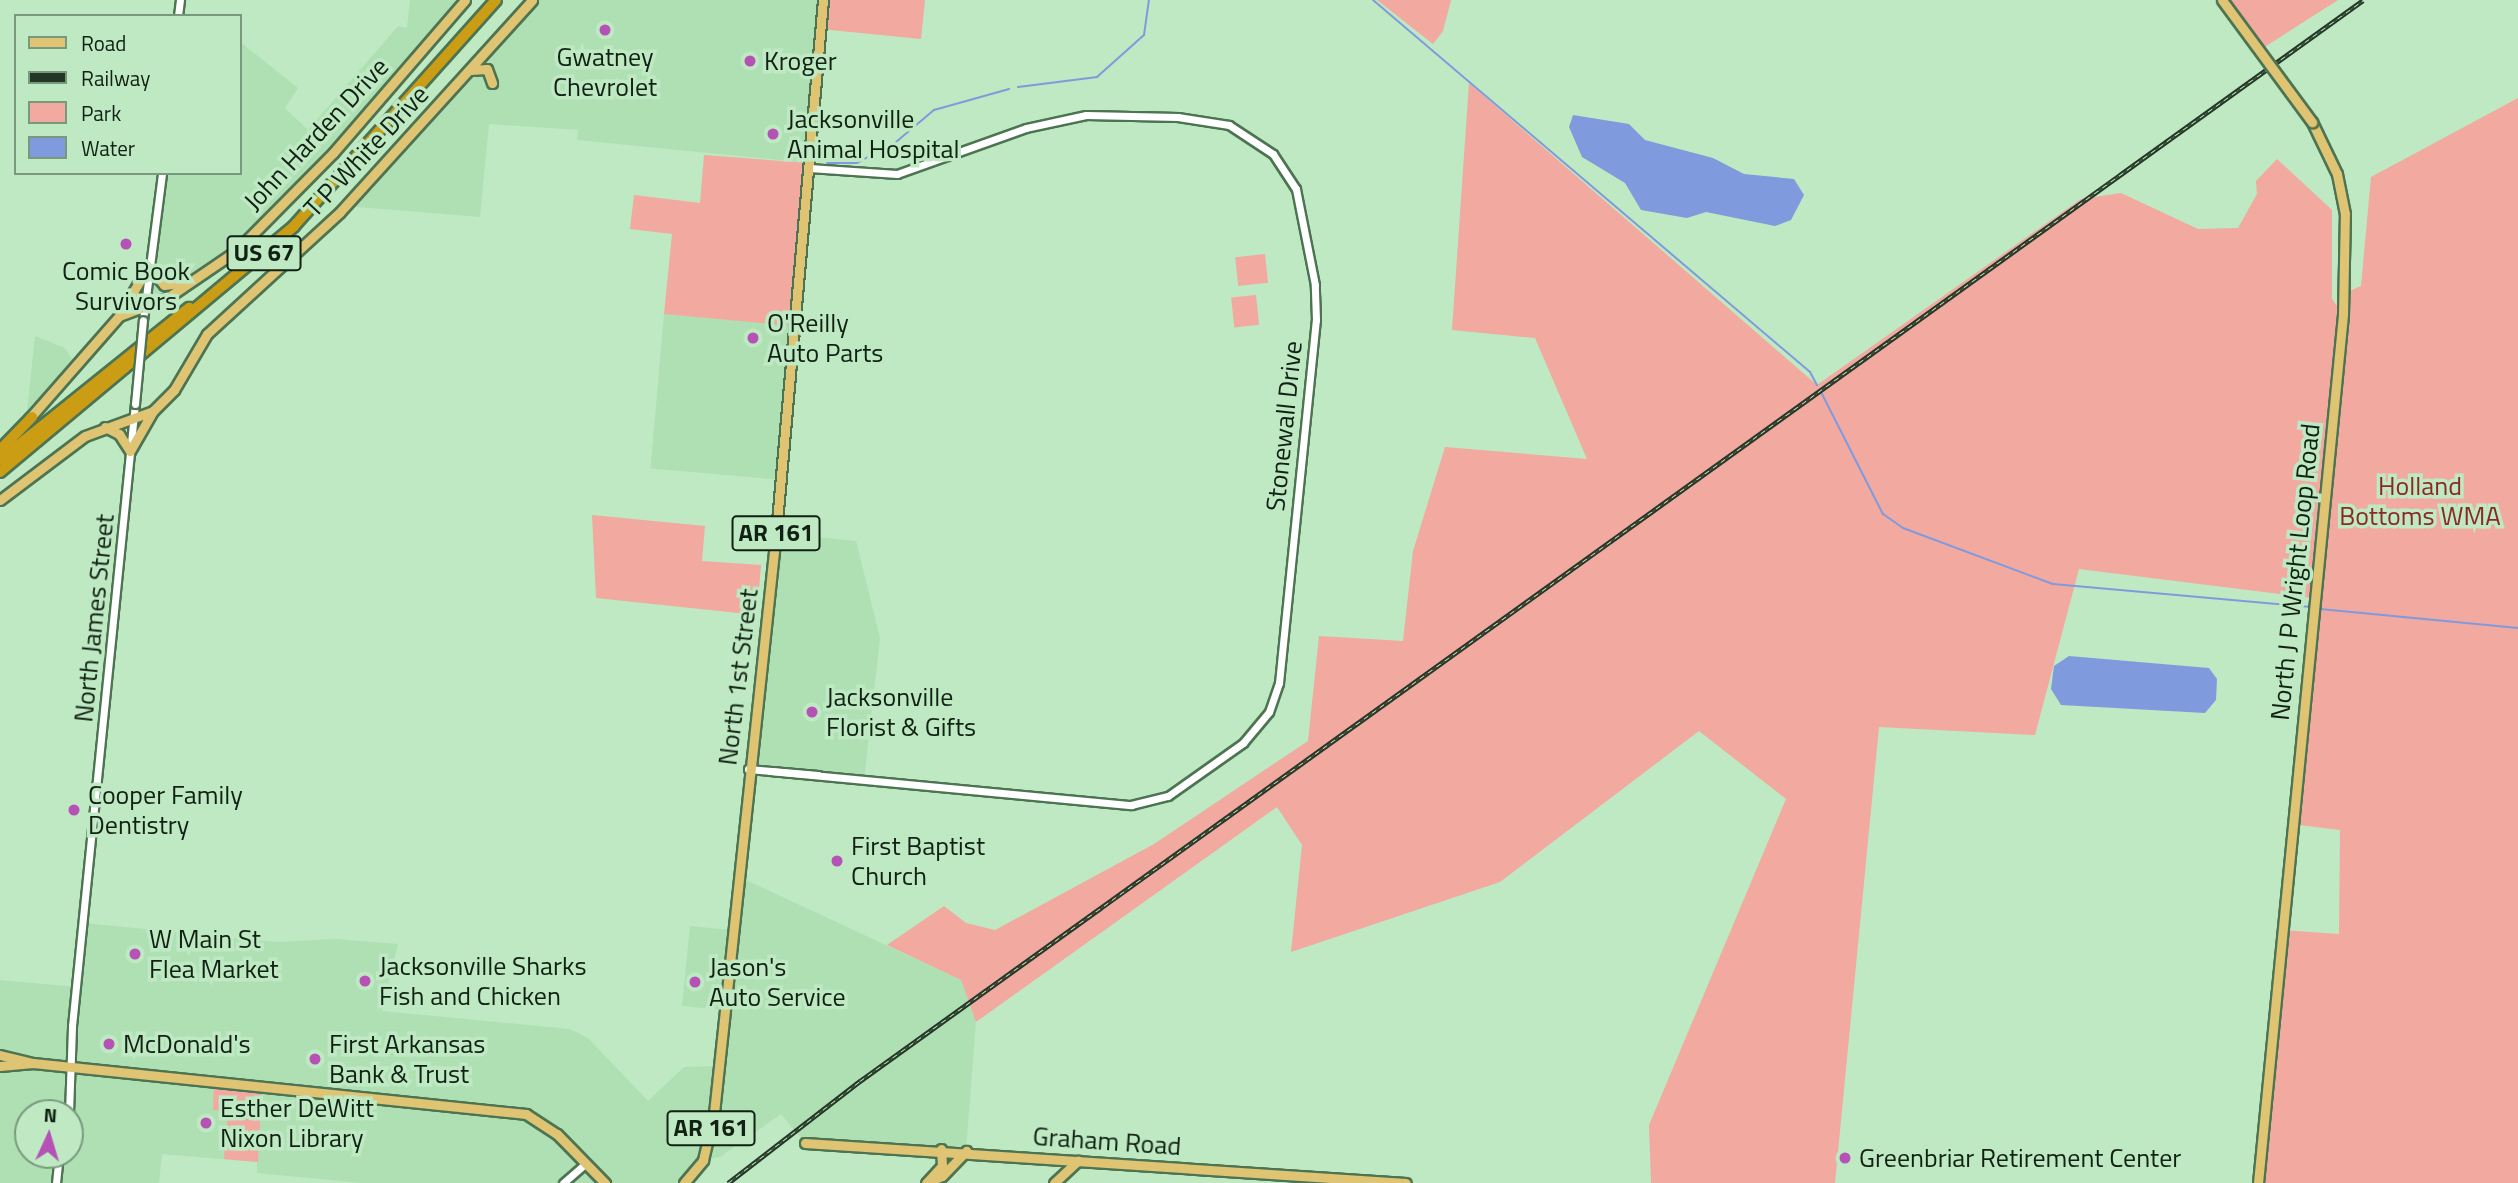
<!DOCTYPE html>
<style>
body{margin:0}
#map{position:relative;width:2518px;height:1183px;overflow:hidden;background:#bee9c2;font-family:"Titillium Web",sans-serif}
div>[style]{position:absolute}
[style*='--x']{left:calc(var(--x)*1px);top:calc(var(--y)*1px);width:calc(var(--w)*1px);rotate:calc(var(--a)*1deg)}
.built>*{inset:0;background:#afe0b4;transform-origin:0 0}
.green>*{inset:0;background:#f1a9a0;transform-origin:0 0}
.water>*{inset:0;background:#809ade}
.stream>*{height:2px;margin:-1px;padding:0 1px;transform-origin:1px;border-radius:1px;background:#809ade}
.roads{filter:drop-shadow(2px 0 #4d7452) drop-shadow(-2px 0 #4d7452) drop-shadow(0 2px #4d7452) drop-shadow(0 -2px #4d7452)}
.minor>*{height:7px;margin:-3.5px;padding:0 3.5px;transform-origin:3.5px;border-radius:3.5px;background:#fff}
.major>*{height:9px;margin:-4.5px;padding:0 4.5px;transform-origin:4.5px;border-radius:4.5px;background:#dfc473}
.highway>*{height:10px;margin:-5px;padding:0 5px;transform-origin:5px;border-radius:5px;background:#ca9d15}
.rail>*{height:4.5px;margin-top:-2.25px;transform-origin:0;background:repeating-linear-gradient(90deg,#bee9c2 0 5px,#243726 0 10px);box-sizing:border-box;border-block:2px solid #243726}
.bridges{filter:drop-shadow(2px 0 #4d7452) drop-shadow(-2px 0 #4d7452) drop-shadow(0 2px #4d7452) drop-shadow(0 -2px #4d7452)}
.minor-bridge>*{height:7px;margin:-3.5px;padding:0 3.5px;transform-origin:3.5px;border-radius:3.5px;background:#fff}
.major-bridge>*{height:9px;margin:-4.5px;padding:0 4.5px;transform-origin:4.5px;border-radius:4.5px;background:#dfc473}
.dots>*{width:19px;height:19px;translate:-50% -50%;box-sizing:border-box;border:4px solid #bee9c2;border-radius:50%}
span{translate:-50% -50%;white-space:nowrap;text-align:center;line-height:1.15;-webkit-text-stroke:7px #bee9c2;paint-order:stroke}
.shield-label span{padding:2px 5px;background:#bee9c2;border:2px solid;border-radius:5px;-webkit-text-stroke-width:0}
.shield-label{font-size:24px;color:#112113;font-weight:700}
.poi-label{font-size:26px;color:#112113}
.left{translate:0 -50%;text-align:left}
.street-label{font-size:26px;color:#112113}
.park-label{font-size:26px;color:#8c2923}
.legend{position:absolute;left:14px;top:14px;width:228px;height:161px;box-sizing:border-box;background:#bee9c2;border:2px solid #79997c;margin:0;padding:9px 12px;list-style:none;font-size:21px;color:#112113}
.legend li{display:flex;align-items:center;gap:14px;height:35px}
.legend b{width:35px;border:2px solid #79997c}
.north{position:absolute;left:14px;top:1099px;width:70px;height:70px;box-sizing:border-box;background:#bee9c2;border:2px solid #79997c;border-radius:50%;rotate:4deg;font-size:19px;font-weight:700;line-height:28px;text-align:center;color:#112113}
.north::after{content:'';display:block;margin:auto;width:24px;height:32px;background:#b651b6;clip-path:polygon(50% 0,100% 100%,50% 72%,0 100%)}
</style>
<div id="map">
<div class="built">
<i style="clip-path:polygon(410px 0,465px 0,333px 153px,221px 259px,144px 309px,162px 173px,240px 173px,240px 42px,298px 88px,285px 108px,308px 130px,398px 26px,407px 28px)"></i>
<i style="clip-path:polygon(532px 0,823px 0,809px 163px,577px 140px,578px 130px,489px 124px,480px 217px,346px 206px)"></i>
<i style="left:664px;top:314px;width:130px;height:155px;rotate:5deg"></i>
<i style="clip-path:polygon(35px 336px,65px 348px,75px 364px,34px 412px,27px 411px)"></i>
<i style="clip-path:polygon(776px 533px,856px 541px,880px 638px,864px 780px,748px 769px)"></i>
<i style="clip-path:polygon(evenodd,737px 876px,961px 980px,976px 1022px,966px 1151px,805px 1143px,781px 1114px,720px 1157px,703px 1160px,684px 1183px,361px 1183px,257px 1173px,257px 1162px,162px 1154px,159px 1183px,0 1183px,0 980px,77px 987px,83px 923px,278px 942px,336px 939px,398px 944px,382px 1011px,570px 1029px,588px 1038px,648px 1101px,684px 1067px,718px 1066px,723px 1010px,682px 1006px,690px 926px,731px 930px,737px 876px,28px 1113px,70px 1113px,70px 1155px,28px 1155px,28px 1113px)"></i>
</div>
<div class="green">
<i style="clip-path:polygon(823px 0,925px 0,921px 39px,821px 29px)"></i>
<i style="clip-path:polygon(1377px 0,1451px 0,1443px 31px,1433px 44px)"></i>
<i style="clip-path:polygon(2222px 0,2338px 0,2260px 50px)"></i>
<i style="clip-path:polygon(1469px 83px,1817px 385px,2081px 199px,2121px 193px,2198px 229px,2238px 228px,2257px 194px,2256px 181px,2277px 159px,2332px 210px,2332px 299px,2342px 313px,2345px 293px,2361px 286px,2371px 177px,2518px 98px,2518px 1183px,2259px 1183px,2282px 930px,2339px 934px,2340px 830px,2291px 824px,2312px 598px,2079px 569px,2035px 735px,1879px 727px,1835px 1183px,1651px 1183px,1649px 1125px,1786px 799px,1699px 731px,1500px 882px,1291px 952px,1302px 845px,1277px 807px,976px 1022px,961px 980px,887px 945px,944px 906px,966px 923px,995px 930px,1154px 844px,1308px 741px,1319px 636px,1403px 641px,1413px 551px,1445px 447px,1587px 459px,1535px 338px,1452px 330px)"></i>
<i style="clip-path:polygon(704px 155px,809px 163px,793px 326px,664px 314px,672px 234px,630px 229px,634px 195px,700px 203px)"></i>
<i style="left:1265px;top:254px;width:29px;height:30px;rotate:84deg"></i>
<i style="left:1256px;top:295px;width:30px;height:25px;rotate:84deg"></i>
<i style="clip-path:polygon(592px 515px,705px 526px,702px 561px,761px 565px,757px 615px,596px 598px)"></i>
<i style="clip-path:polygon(214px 1082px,262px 1087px,258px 1162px,224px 1159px,228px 1112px,213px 1110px)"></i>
</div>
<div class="water">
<i style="clip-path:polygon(1573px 115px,1629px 124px,1645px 140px,1713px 158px,1744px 174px,1794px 179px,1804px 195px,1791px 220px,1775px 226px,1706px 212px,1687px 218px,1641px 210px,1625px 183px,1582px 157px,1569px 127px)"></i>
<i style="clip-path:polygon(2069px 656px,2209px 668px,2217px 679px,2216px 700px,2205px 713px,2061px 705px,2051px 689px,2054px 666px)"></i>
</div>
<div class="stream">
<i style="--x:1373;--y:0;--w:574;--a:40.41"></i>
<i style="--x:1810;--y:372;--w:15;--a:62"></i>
<i style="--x:1018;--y:87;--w:80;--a:-7.2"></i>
<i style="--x:1097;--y:77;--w:63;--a:-41.8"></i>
<i style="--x:1144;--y:35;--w:35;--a:-82"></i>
<i style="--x:896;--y:142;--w:50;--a:-40.1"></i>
<i style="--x:934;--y:110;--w:78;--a:-15.6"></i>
<i style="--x:827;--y:163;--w:30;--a:0"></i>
<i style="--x:857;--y:163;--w:37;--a:-29"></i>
<i style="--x:1821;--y:392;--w:137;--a:63.1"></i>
<i style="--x:1883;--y:514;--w:24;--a:35"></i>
<i style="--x:1903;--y:528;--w:160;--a:20.5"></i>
<i style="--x:2053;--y:584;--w:259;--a:5.1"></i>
<i style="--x:2320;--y:609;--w:199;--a:5.5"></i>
</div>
<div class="roads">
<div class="minor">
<i style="--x:178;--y:16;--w:16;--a:-83"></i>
<i style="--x:143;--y:320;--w:148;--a:-82.6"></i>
<i style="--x:748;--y:769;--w:70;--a:4.9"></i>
<i style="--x:770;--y:771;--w:363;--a:5.4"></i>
<i style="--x:1131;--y:805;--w:38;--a:-14"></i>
<i style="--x:1168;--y:796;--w:92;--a:-35.2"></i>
<i style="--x:1243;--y:743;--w:40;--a:-50"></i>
<i style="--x:1269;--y:712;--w:31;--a:-71"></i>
<i style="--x:1279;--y:683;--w:365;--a:-84.2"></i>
<i style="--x:1316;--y:320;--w:35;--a:-92"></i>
<i style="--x:1315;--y:285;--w:98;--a:-101.2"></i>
<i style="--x:1296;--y:189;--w:42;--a:-123.3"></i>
<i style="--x:1273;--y:154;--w:53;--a:-146.6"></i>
<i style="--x:1229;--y:125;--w:52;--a:-171.1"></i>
<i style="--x:1178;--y:117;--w:92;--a:-178.8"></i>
<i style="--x:1086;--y:115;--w:61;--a:167.8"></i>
<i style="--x:1026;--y:128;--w:137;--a:160.4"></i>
<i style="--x:897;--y:174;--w:88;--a:-176.1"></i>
<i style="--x:69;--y:1113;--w:87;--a:-88"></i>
<i style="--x:72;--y:1026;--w:625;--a:-84.22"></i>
<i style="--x:56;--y:1183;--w:28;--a:-84"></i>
<i style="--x:563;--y:1183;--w:30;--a:-41"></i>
</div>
<div class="major">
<i style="--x:470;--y:70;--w:17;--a:-3"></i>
<i style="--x:487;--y:69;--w:15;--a:70"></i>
<i style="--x:148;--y:267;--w:24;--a:48"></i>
<i style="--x:164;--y:285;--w:22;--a:-8"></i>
<i style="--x:120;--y:314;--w:55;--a:-59.2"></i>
<i style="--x:28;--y:420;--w:138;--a:-48.8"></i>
<i style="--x:119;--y:316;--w:51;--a:-20.6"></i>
<i style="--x:167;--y:298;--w:83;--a:-34.3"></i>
<i style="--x:236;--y:251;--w:138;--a:-45.3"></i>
<i style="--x:333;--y:153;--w:202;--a:-49.2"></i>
<i style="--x:105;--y:427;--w:16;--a:27"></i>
<i style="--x:119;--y:434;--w:20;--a:57"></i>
<i style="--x:130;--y:451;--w:46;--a:-60.1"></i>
<i style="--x:0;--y:500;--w:106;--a:-37"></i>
<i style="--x:85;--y:436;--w:72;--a:-20.2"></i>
<i style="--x:153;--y:411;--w:30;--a:-45"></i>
<i style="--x:174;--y:390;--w:65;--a:-59.5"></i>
<i style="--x:207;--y:334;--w:180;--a:-42.5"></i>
<i style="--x:340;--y:212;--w:286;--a:-47.8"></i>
<i style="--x:0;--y:1055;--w:34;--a:14"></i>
<i style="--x:33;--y:1063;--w:496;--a:5.9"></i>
<i style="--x:526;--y:1114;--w:37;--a:33"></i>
<i style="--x:557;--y:1134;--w:69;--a:45.6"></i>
<i style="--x:0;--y:1066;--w:33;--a:-5"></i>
<i style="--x:805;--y:1143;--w:602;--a:3.81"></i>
<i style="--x:927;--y:1182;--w:22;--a:-47"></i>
<i style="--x:942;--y:1166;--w:17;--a:-93"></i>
<i style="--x:684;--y:1183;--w:30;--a:-50"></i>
<i style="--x:703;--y:1160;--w:48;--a:-76.8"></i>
<i style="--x:714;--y:1113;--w:583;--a:-83.9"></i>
<i style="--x:776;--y:533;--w:535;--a:-84.96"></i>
<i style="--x:926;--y:1183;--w:17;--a:-24"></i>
<i style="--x:942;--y:1176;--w:35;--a:-46"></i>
<i style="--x:1054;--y:1183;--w:33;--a:-43"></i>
<i style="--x:2258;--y:1183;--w:873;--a:-84.41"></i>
<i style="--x:2343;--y:314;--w:100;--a:-88.9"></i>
<i style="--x:2345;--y:214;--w:41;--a:-101.3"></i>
<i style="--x:2337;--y:174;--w:58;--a:-115.7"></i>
</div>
<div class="highway">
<i style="--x:0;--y:450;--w:46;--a:-45.9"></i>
<i style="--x:0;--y:460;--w:243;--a:-38.8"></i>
<i style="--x:0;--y:472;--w:383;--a:-39.9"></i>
<i style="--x:294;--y:226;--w:303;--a:-48.2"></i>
</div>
</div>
<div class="rail">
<i style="--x:728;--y:1183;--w:167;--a:-37.7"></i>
<i style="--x:860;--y:1081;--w:1851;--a:-35.72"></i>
</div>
<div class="bridges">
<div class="minor-bridge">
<i style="--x:135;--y:404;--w:84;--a:-84.6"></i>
</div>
<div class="major-bridge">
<i style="--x:2222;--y:0;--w:152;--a:53.6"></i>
</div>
</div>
<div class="dots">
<i style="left:605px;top:30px;background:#b651b6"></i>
<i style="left:750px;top:61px;background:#b651b6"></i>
<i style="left:773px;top:134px;background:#b651b6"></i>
<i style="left:126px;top:244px;background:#b651b6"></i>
<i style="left:753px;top:338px;background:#b651b6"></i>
<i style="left:812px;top:712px;background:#b651b6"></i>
<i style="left:74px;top:810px;background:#b651b6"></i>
<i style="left:837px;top:861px;background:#b651b6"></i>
<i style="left:135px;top:954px;background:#b651b6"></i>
<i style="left:365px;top:981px;background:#b651b6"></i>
<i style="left:695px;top:982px;background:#b651b6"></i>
<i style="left:109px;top:1044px;background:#b651b6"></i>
<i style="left:315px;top:1059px;background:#b651b6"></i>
<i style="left:206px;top:1123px;background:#b651b6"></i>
<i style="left:1845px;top:1158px;background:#b651b6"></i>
</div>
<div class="shield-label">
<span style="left:264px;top:253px">US 67</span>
<span style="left:776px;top:533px">AR 161</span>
<span style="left:711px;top:1128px">AR 161</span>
</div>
<div class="poi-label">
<span style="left:605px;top:72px">Gwatney<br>Chevrolet</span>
<span class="left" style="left:764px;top:61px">Kroger</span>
<span class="left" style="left:787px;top:134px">Jacksonville<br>Animal Hospital</span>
<span style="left:126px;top:286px">Comic Book<br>Survivors</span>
<span class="left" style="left:767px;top:338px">O'Reilly<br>Auto Parts</span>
<span class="left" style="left:826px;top:712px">Jacksonville<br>Florist &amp; Gifts</span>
<span class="left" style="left:88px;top:810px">Cooper Family<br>Dentistry</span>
<span class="left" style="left:851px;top:861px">First Baptist<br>Church</span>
<span class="left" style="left:149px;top:954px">W Main St<br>Flea Market</span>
<span class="left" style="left:379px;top:981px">Jacksonville Sharks<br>Fish and Chicken</span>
<span class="left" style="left:709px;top:982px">Jason's<br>Auto Service</span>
<span class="left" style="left:123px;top:1044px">McDonald's</span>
<span class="left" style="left:329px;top:1059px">First Arkansas<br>Bank &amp; Trust</span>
<span class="left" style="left:220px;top:1123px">Esther DeWitt<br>Nixon Library</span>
<span class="left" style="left:1859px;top:1158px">Greenbriar Retirement Center</span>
</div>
<div class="street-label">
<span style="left:316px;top:134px;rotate:-47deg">John Harden Drive</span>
<span style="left:366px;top:151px;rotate:-47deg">T P White Drive</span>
<span style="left:1284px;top:426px;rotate:-84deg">Stonewall Drive</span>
<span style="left:2295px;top:572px;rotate:-84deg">North J P Wright Loop Road</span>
<span style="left:94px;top:618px;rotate:-84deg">North James Street</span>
<span style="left:738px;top:677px;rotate:-83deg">North 1st Street</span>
<span style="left:1107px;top:1141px;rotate:4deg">Graham Road</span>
</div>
<div class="park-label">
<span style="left:2420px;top:501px">Holland<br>Bottoms WMA</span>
</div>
<ul class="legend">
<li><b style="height:9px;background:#dfc473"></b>Road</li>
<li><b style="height:9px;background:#243726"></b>Railway</li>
<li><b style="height:19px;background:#f1a9a0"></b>Park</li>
<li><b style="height:19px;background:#809ade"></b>Water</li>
</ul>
<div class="north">N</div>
</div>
